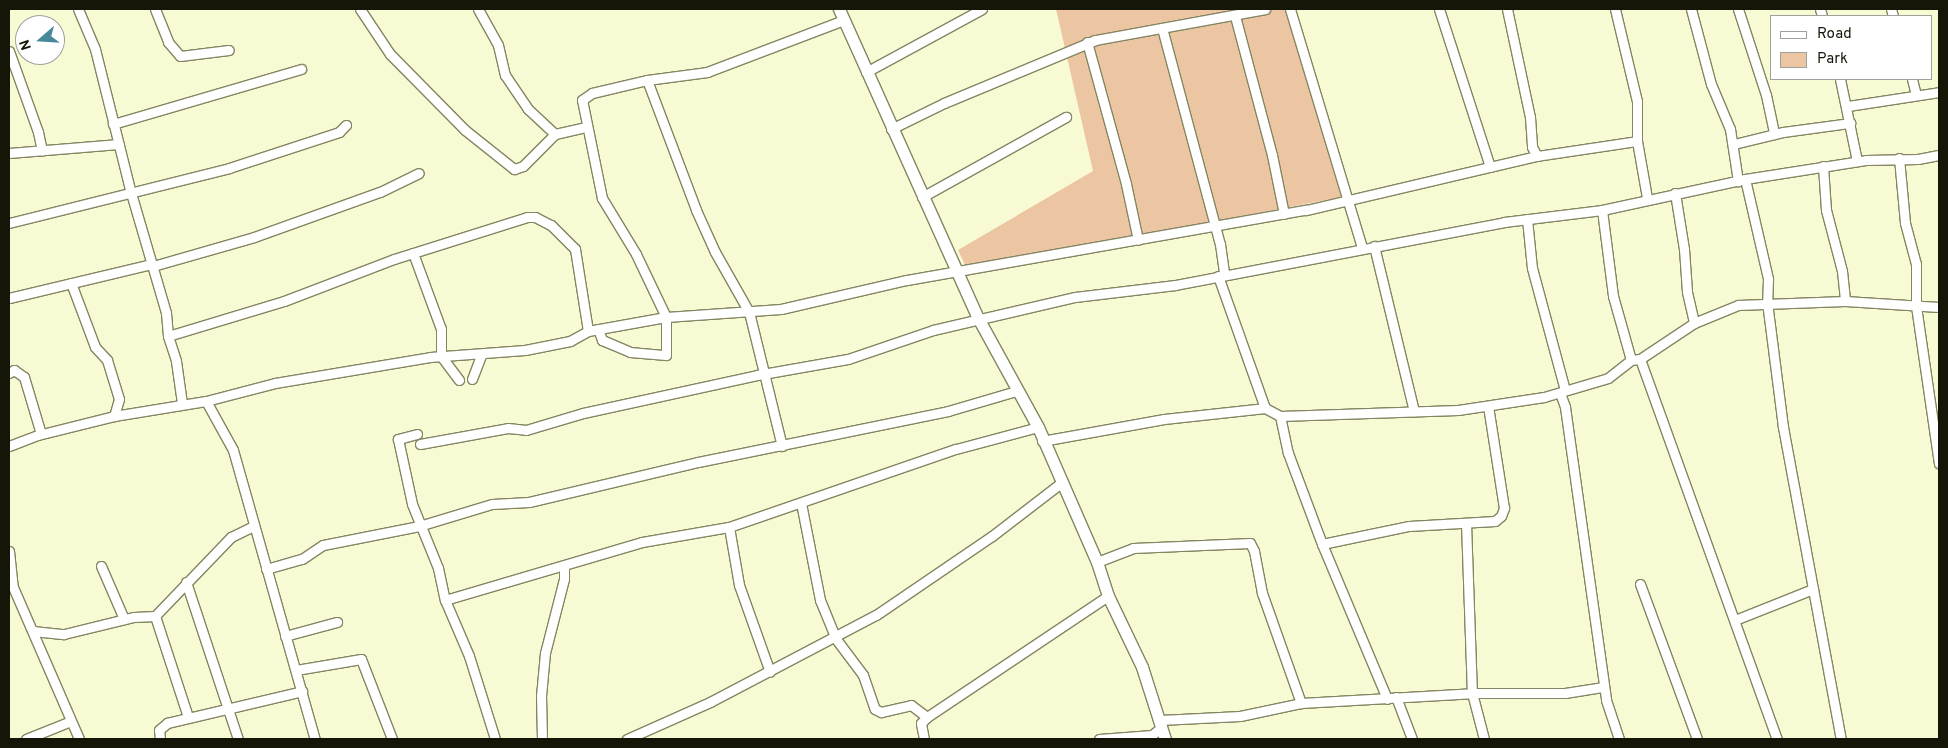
<!DOCTYPE html>
<style>
body{margin:0}
#map{position:relative;width:1948px;height:748px;overflow:hidden;background:#f8fad4;font-family:Overpass,sans-serif}
div>[style]{position:absolute}
[style*='--x']{left:calc(var(--x)*1px);top:calc(var(--y)*1px);width:calc(var(--w)*1px);rotate:calc(var(--a)*1deg)}
.green>*{inset:0;background:#ecc6a2}
.roads{filter:drop-shadow(1px 0 #848562) drop-shadow(-1px 0 #848562) drop-shadow(0 1px #848562) drop-shadow(0 -1px #848562)}
.street>*{height:9px;margin:-4.5px;padding:0 4.5px;transform-origin:4.5px;border-radius:4.5px;background:#fff}
.secondary>*{height:11px;margin:-5.5px;padding:0 5.5px;transform-origin:5.5px;border-radius:5.5px;background:#fff}
span{translate:-50% -50%;white-space:nowrap;text-align:center;line-height:1.15;-webkit-text-stroke:4.5px #fff;paint-order:stroke}
.frame{position:absolute;inset:0;border:10px solid #151508;pointer-events:none}
.legend{position:absolute;left:1770px;top:15px;width:162px;height:65px;box-sizing:border-box;background:#fff;border:1px solid #a1a19c;margin:0;padding:6px 9px;list-style:none;font-size:15px;color:#151508}
.legend li{display:flex;align-items:center;gap:10px;height:25px}
.legend b{width:25px;border:1px solid #a1a19c}
.north{position:absolute;left:15px;top:15px;width:50px;height:50px;box-sizing:border-box;background:#fff;border:1px solid #a1a19c;border-radius:50%;rotate:251deg;font-size:14px;font-weight:700;line-height:20px;text-align:center;color:#151508}
.north::after{content:'';display:block;margin:auto;width:18px;height:22px;background:#47889a;clip-path:polygon(50% 0,100% 100%,50% 72%,0 100%)}
</style>
<div id="map">
<div class="green">
<i style="clip-path:polygon(1056px 9px,1289px 9px,1347px 196px,967px 269px,958px 250px,1093px 171px)"></i>
</div>
<div class="roads">
<div class="street">
<i style="--x:78;--y:9;--w:43;--a:67"></i>
<i style="--x:95;--y:49;--w:148;--a:76"></i>
<i style="--x:131;--y:193;--w:125;--a:73.7"></i>
<i style="--x:166;--y:313;--w:23;--a:85"></i>
<i style="--x:168;--y:336;--w:26;--a:72"></i>
<i style="--x:176;--y:361;--w:42;--a:81.9"></i>
<i style="--x:155;--y:9;--w:35;--a:68"></i>
<i style="--x:168;--y:42;--w:18;--a:49"></i>
<i style="--x:180;--y:56;--w:49;--a:-7"></i>
<i style="--x:360;--y:9;--w:54;--a:56.3"></i>
<i style="--x:390;--y:54;--w:107;--a:45.4"></i>
<i style="--x:465;--y:130;--w:63;--a:38.5"></i>
<i style="--x:514;--y:169;--w:9;--a:-18"></i>
<i style="--x:523;--y:166;--w:45;--a:-45"></i>
<i style="--x:478;--y:9;--w:41;--a:60.9"></i>
<i style="--x:498;--y:45;--w:31;--a:77"></i>
<i style="--x:505;--y:75;--w:41;--a:55.9"></i>
<i style="--x:528;--y:109;--w:37;--a:43"></i>
<i style="--x:555;--y:134;--w:31;--a:-13"></i>
<i style="--x:1290;--y:9;--w:250;--a:73.2"></i>
<i style="--x:1439;--y:9;--w:166;--a:72.1"></i>
<i style="--x:1507;--y:9;--w:110;--a:78"></i>
<i style="--x:1530;--y:117;--w:30;--a:86"></i>
<i style="--x:1532;--y:147;--w:10;--a:61"></i>
<i style="--x:1537;--y:156;--w:101;--a:-8.5"></i>
<i style="--x:1615;--y:9;--w:95;--a:76.6"></i>
<i style="--x:1637;--y:101;--w:40;--a:90"></i>
<i style="--x:1637;--y:141;--w:58;--a:80"></i>
<i style="--x:1691;--y:9;--w:78;--a:75.1"></i>
<i style="--x:1711;--y:84;--w:49;--a:67.1"></i>
<i style="--x:1730;--y:129;--w:53;--a:81.3"></i>
<i style="--x:1738;--y:9;--w:90;--a:72"></i>
<i style="--x:1766;--y:95;--w:40;--a:78"></i>
<i style="--x:1820;--y:9;--w:7;--a:74"></i>
<i style="--x:1891;--y:9;--w:7;--a:74"></i>
<i style="--x:1235;--y:16;--w:144;--a:75.1"></i>
<i style="--x:1272;--y:155;--w:60;--a:78.5"></i>
<i style="--x:1162;--y:28;--w:224;--a:75"></i>
<i style="--x:1220;--y:244;--w:30;--a:82"></i>
<i style="--x:1087;--y:42;--w:147;--a:74.6"></i>
<i style="--x:1126;--y:184;--w:57;--a:77.9"></i>
<i style="--x:9;--y:51;--w:86;--a:70.3"></i>
<i style="--x:38;--y:132;--w:19;--a:78"></i>
<i style="--x:866;--y:72;--w:132;--a:-28.5"></i>
<i style="--x:1840;--y:79;--w:84;--a:78.3"></i>
<i style="--x:1912;--y:79;--w:16;--a:76"></i>
<i style="--x:647;--y:80;--w:139;--a:69.3"></i>
<i style="--x:696;--y:210;--w:46;--a:65.7"></i>
<i style="--x:715;--y:252;--w:69;--a:60.5"></i>
<i style="--x:749;--y:312;--w:138;--a:76.2"></i>
<i style="--x:1848;--y:106;--w:92;--a:-8.7"></i>
<i style="--x:113;--y:124;--w:196;--a:-16.3"></i>
<i style="--x:891;--y:129;--w:59;--a:-26.1"></i>
<i style="--x:944;--y:103;--w:164;--a:-22.6"></i>
<i style="--x:1095;--y:40;--w:173;--a:-10.3"></i>
<i style="--x:1734;--y:144;--w:50;--a:-13.8"></i>
<i style="--x:1783;--y:132;--w:68;--a:-7.7"></i>
<i style="--x:9;--y:153;--w:110;--a:-4.7"></i>
<i style="--x:1899;--y:158;--w:65;--a:84.7"></i>
<i style="--x:1905;--y:223;--w:42;--a:75"></i>
<i style="--x:1916;--y:264;--w:42;--a:90"></i>
<i style="--x:1916;--y:306;--w:159;--a:81.7"></i>
<i style="--x:1823;--y:166;--w:44;--a:86.1"></i>
<i style="--x:1826;--y:210;--w:63;--a:75.3"></i>
<i style="--x:1842;--y:271;--w:30;--a:84"></i>
<i style="--x:1745;--y:179;--w:103;--a:77"></i>
<i style="--x:1768;--y:279;--w:23;--a:92"></i>
<i style="--x:1767;--y:302;--w:126;--a:82.7"></i>
<i style="--x:1783;--y:427;--w:317;--a:79.5"></i>
<i style="--x:1675;--y:193;--w:57;--a:80.9"></i>
<i style="--x:1684;--y:249;--w:43;--a:86"></i>
<i style="--x:1687;--y:292;--w:32;--a:77"></i>
<i style="--x:922;--y:197;--w:165;--a:-29.1"></i>
<i style="--x:1602;--y:210;--w:87;--a:82.7"></i>
<i style="--x:1613;--y:296;--w:66;--a:74.3"></i>
<i style="--x:1527;--y:219;--w:49;--a:84.2"></i>
<i style="--x:1532;--y:268;--w:126;--a:74.9"></i>
<i style="--x:9;--y:223;--w:227;--a:-14"></i>
<i style="--x:229;--y:168;--w:116;--a:-18.1"></i>
<i style="--x:339;--y:132;--w:10;--a:-45"></i>
<i style="--x:1374;--y:246;--w:170;--a:76.4"></i>
<i style="--x:413;--y:253;--w:81;--a:69.8"></i>
<i style="--x:441;--y:329;--w:27;--a:90"></i>
<i style="--x:441;--y:356;--w:30;--a:53"></i>
<i style="--x:153;--y:266;--w:105;--a:-16"></i>
<i style="--x:254;--y:237;--w:134;--a:-19.7"></i>
<i style="--x:380;--y:192;--w:43;--a:-26"></i>
<i style="--x:1218;--y:276;--w:140;--a:70.4"></i>
<i style="--x:71;--y:283;--w:68;--a:69.4"></i>
<i style="--x:95;--y:347;--w:18;--a:47"></i>
<i style="--x:107;--y:360;--w:41;--a:72.9"></i>
<i style="--x:119;--y:399;--w:18;--a:106"></i>
<i style="--x:9;--y:298;--w:147;--a:-13.4"></i>
<i style="--x:598;--y:329;--w:12;--a:70"></i>
<i style="--x:602;--y:340;--w:30;--a:23"></i>
<i style="--x:630;--y:352;--w:36;--a:5"></i>
<i style="--x:666;--y:355;--w:38;--a:-90"></i>
<i style="--x:666;--y:317;--w:70;--a:-115.5"></i>
<i style="--x:636;--y:254;--w:66;--a:-121.3"></i>
<i style="--x:602;--y:198;--w:100;--a:-101.5"></i>
<i style="--x:582;--y:100;--w:12;--a:-35"></i>
<i style="--x:592;--y:93;--w:57;--a:-13.3"></i>
<i style="--x:647;--y:80;--w:61;--a:-7.6"></i>
<i style="--x:707;--y:72;--w:147;--a:-20.8"></i>
<i style="--x:168;--y:336;--w:121;--a:-16.8"></i>
<i style="--x:284;--y:301;--w:118;--a:-20.9"></i>
<i style="--x:394;--y:259;--w:139;--a:-17.5"></i>
<i style="--x:527;--y:217;--w:8;--a:0"></i>
<i style="--x:535;--y:217;--w:18;--a:27"></i>
<i style="--x:551;--y:225;--w:34;--a:45"></i>
<i style="--x:575;--y:249;--w:83;--a:81"></i>
<i style="--x:1640;--y:359;--w:404;--a:70.2"></i>
<i style="--x:9;--y:373;--w:6;--a:-31"></i>
<i style="--x:14;--y:370;--w:12;--a:35"></i>
<i style="--x:24;--y:377;--w:59;--a:73.4"></i>
<i style="--x:472;--y:379;--w:26;--a:-69"></i>
<i style="--x:1560;--y:393;--w:15;--a:70"></i>
<i style="--x:1565;--y:407;--w:296;--a:82"></i>
<i style="--x:1606;--y:700;--w:41;--a:71.6"></i>
<i style="--x:206;--y:401;--w:56;--a:61.1"></i>
<i style="--x:233;--y:450;--w:300;--a:74.2"></i>
<i style="--x:1280;--y:416;--w:38;--a:78"></i>
<i style="--x:1288;--y:453;--w:97;--a:69.5"></i>
<i style="--x:1322;--y:544;--w:168;--a:67.2"></i>
<i style="--x:417;--y:434;--w:20;--a:165"></i>
<i style="--x:398;--y:439;--w:66;--a:77.8"></i>
<i style="--x:412;--y:504;--w:69;--a:67.9"></i>
<i style="--x:438;--y:568;--w:33;--a:78"></i>
<i style="--x:445;--y:600;--w:61;--a:66.8"></i>
<i style="--x:469;--y:656;--w:87;--a:72.6"></i>
<i style="--x:1042;--y:441;--w:124;--a:-10.2"></i>
<i style="--x:1164;--y:419;--w:102;--a:-6.2"></i>
<i style="--x:1265;--y:408;--w:17;--a:28"></i>
<i style="--x:1280;--y:416;--w:178;--a:-1.9"></i>
<i style="--x:1458;--y:410;--w:87;--a:-8.6"></i>
<i style="--x:1544;--y:397;--w:67;--a:-16.5"></i>
<i style="--x:1608;--y:378;--w:29;--a:-38"></i>
<i style="--x:1631;--y:360;--w:9;--a:-6"></i>
<i style="--x:1640;--y:359;--w:65;--a:-33.7"></i>
<i style="--x:1694;--y:323;--w:48;--a:-22.2"></i>
<i style="--x:1738;--y:305;--w:107;--a:-2.1"></i>
<i style="--x:1845;--y:301;--w:94;--a:3.7"></i>
<i style="--x:420;--y:444;--w:89;--a:-10.3"></i>
<i style="--x:508;--y:428;--w:18;--a:6"></i>
<i style="--x:526;--y:430;--w:59;--a:-16.6"></i>
<i style="--x:583;--y:413;--w:178;--a:-12.3"></i>
<i style="--x:757;--y:375;--w:92;--a:-10"></i>
<i style="--x:848;--y:359;--w:90;--a:-18.8"></i>
<i style="--x:933;--y:330;--w:146;--a:-13.1"></i>
<i style="--x:1075;--y:297;--w:101;--a:-6.8"></i>
<i style="--x:1175;--y:285;--w:335;--a:-10.8"></i>
<i style="--x:1504;--y:222;--w:99;--a:-7"></i>
<i style="--x:1602;--y:210;--w:146;--a:-12.2"></i>
<i style="--x:1745;--y:179;--w:122;--a:-8.9"></i>
<i style="--x:1866;--y:160;--w:52;--a:-1.1"></i>
<i style="--x:1918;--y:159;--w:21;--a:-11"></i>
<i style="--x:9;--y:446;--w:31;--a:-21"></i>
<i style="--x:38;--y:435;--w:78;--a:-14"></i>
<i style="--x:114;--y:416;--w:93;--a:-9.3"></i>
<i style="--x:206;--y:401;--w:71;--a:-14.6"></i>
<i style="--x:275;--y:383;--w:157;--a:-9.5"></i>
<i style="--x:430;--y:357;--w:95;--a:-4.2"></i>
<i style="--x:525;--y:350;--w:46;--a:-11.3"></i>
<i style="--x:570;--y:341;--w:21;--a:-29"></i>
<i style="--x:588;--y:331;--w:79;--a:-10.2"></i>
<i style="--x:666;--y:317;--w:115;--a:-4"></i>
<i style="--x:781;--y:309;--w:129;--a:-13"></i>
<i style="--x:907;--y:280;--w:405;--a:-10"></i>
<i style="--x:1306;--y:210;--w:237;--a:-13.2"></i>
<i style="--x:801;--y:503;--w:99;--a:78.9"></i>
<i style="--x:820;--y:600;--w:42;--a:67.7"></i>
<i style="--x:836;--y:639;--w:45;--a:53.1"></i>
<i style="--x:863;--y:675;--w:36;--a:71"></i>
<i style="--x:875;--y:709;--w:7;--a:27"></i>
<i style="--x:881;--y:712;--w:31;--a:-13"></i>
<i style="--x:911;--y:705;--w:20;--a:37"></i>
<i style="--x:1466;--y:523;--w:170;--a:88"></i>
<i style="--x:1472;--y:693;--w:48;--a:75.4"></i>
<i style="--x:729;--y:527;--w:59;--a:80.2"></i>
<i style="--x:739;--y:585;--w:92;--a:70.4"></i>
<i style="--x:1322;--y:544;--w:89;--a:-11.7"></i>
<i style="--x:1409;--y:526;--w:86;--a:-3.3"></i>
<i style="--x:1495;--y:521;--w:8;--a:-40"></i>
<i style="--x:1501;--y:516;--w:9;--a:-69"></i>
<i style="--x:1504;--y:508;--w:103;--a:-98.9"></i>
<i style="--x:9;--y:551;--w:36;--a:84"></i>
<i style="--x:13;--y:587;--w:166;--a:66.5"></i>
<i style="--x:1097;--y:562;--w:39;--a:-21"></i>
<i style="--x:1133;--y:548;--w:117;--a:-2.4"></i>
<i style="--x:1250;--y:543;--w:9;--a:63"></i>
<i style="--x:1254;--y:551;--w:43;--a:79.2"></i>
<i style="--x:1262;--y:593;--w:117;--a:70.5"></i>
<i style="--x:101;--y:566;--w:58;--a:66.5"></i>
<i style="--x:266;--y:569;--w:37;--a:-16"></i>
<i style="--x:302;--y:559;--w:25;--a:-34"></i>
<i style="--x:323;--y:545;--w:98;--a:-11.2"></i>
<i style="--x:419;--y:526;--w:76;--a:-16.8"></i>
<i style="--x:492;--y:504;--w:37;--a:-3"></i>
<i style="--x:529;--y:502;--w:174;--a:-13.3"></i>
<i style="--x:698;--y:462;--w:255;--a:-11.5"></i>
<i style="--x:948;--y:411;--w:71;--a:-16.4"></i>
<i style="--x:186;--y:582;--w:165;--a:71.7"></i>
<i style="--x:1640;--y:584;--w:165;--a:69.8"></i>
<i style="--x:445;--y:600;--w:205;--a:-16.4"></i>
<i style="--x:642;--y:542;--w:88;--a:-9.8"></i>
<i style="--x:729;--y:527;--w:240;--a:-19"></i>
<i style="--x:956;--y:449;--w:85;--a:-15"></i>
<i style="--x:155;--y:616;--w:106;--a:71.9"></i>
<i style="--x:1735;--y:620;--w:84;--a:-21.7"></i>
<i style="--x:33;--y:631;--w:31;--a:6"></i>
<i style="--x:64;--y:634;--w:72;--a:-13.7"></i>
<i style="--x:134;--y:617;--w:21;--a:-3"></i>
<i style="--x:155;--y:616;--w:110;--a:-46.1"></i>
<i style="--x:231;--y:537;--w:25;--a:-26"></i>
<i style="--x:285;--y:636;--w:54;--a:-15.1"></i>
<i style="--x:296;--y:670;--w:66;--a:-9.6"></i>
<i style="--x:361;--y:659;--w:86;--a:68.8"></i>
<i style="--x:1396;--y:697;--w:45;--a:69.1"></i>
<i style="--x:1160;--y:720;--w:80;--a:-2.9"></i>
<i style="--x:1240;--y:716;--w:62;--a:-12"></i>
<i style="--x:1301;--y:703;--w:171;--a:-3.3"></i>
<i style="--x:1472;--y:693;--w:93;--a:0"></i>
<i style="--x:1565;--y:693;--w:39;--a:-9"></i>
<i style="--x:26;--y:739;--w:48;--a:-21.8"></i>
<i style="--x:160;--y:739;--w:9;--a:-96"></i>
<i style="--x:159;--y:730;--w:11;--a:-41"></i>
<i style="--x:167;--y:723;--w:139;--a:-13.3"></i>
<i style="--x:542;--y:739;--w:43;--a:-91.3"></i>
<i style="--x:541;--y:696;--w:43;--a:-84.7"></i>
<i style="--x:545;--y:653;--w:76;--a:-75.6"></i>
<i style="--x:564;--y:579;--w:13;--a:-90"></i>
<i style="--x:627;--y:739;--w:91;--a:-24"></i>
<i style="--x:710;--y:702;--w:187;--a:-27.7"></i>
<i style="--x:876;--y:615;--w:140;--a:-34.3"></i>
<i style="--x:992;--y:536;--w:88;--a:-37.6"></i>
<i style="--x:924;--y:739;--w:16;--a:-101"></i>
<i style="--x:921;--y:723;--w:8;--a:-45"></i>
<i style="--x:927;--y:717;--w:218;--a:-33.8"></i>
<i style="--x:1099;--y:739;--w:53;--a:-4.3"></i>
<i style="--x:1152;--y:735;--w:13;--a:-39"></i>
</div>
<div class="secondary">
<i style="--x:839;--y:9;--w:339;--a:65.8"></i>
<i style="--x:978;--y:318;--w:124;--a:61.2"></i>
<i style="--x:1038;--y:427;--w:147;--a:66.4"></i>
<i style="--x:1097;--y:562;--w:36;--a:72"></i>
<i style="--x:1108;--y:596;--w:79;--a:64.4"></i>
<i style="--x:1142;--y:667;--w:76;--a:72.3"></i>
</div>
</div>
<div class="frame"></div>
<ul class="legend">
<li><b style="height:6px;background:#fff"></b>Road</li>
<li><b style="height:14px;background:#ecc6a2"></b>Park</li>
</ul>
<div class="north">N</div>
</div>
